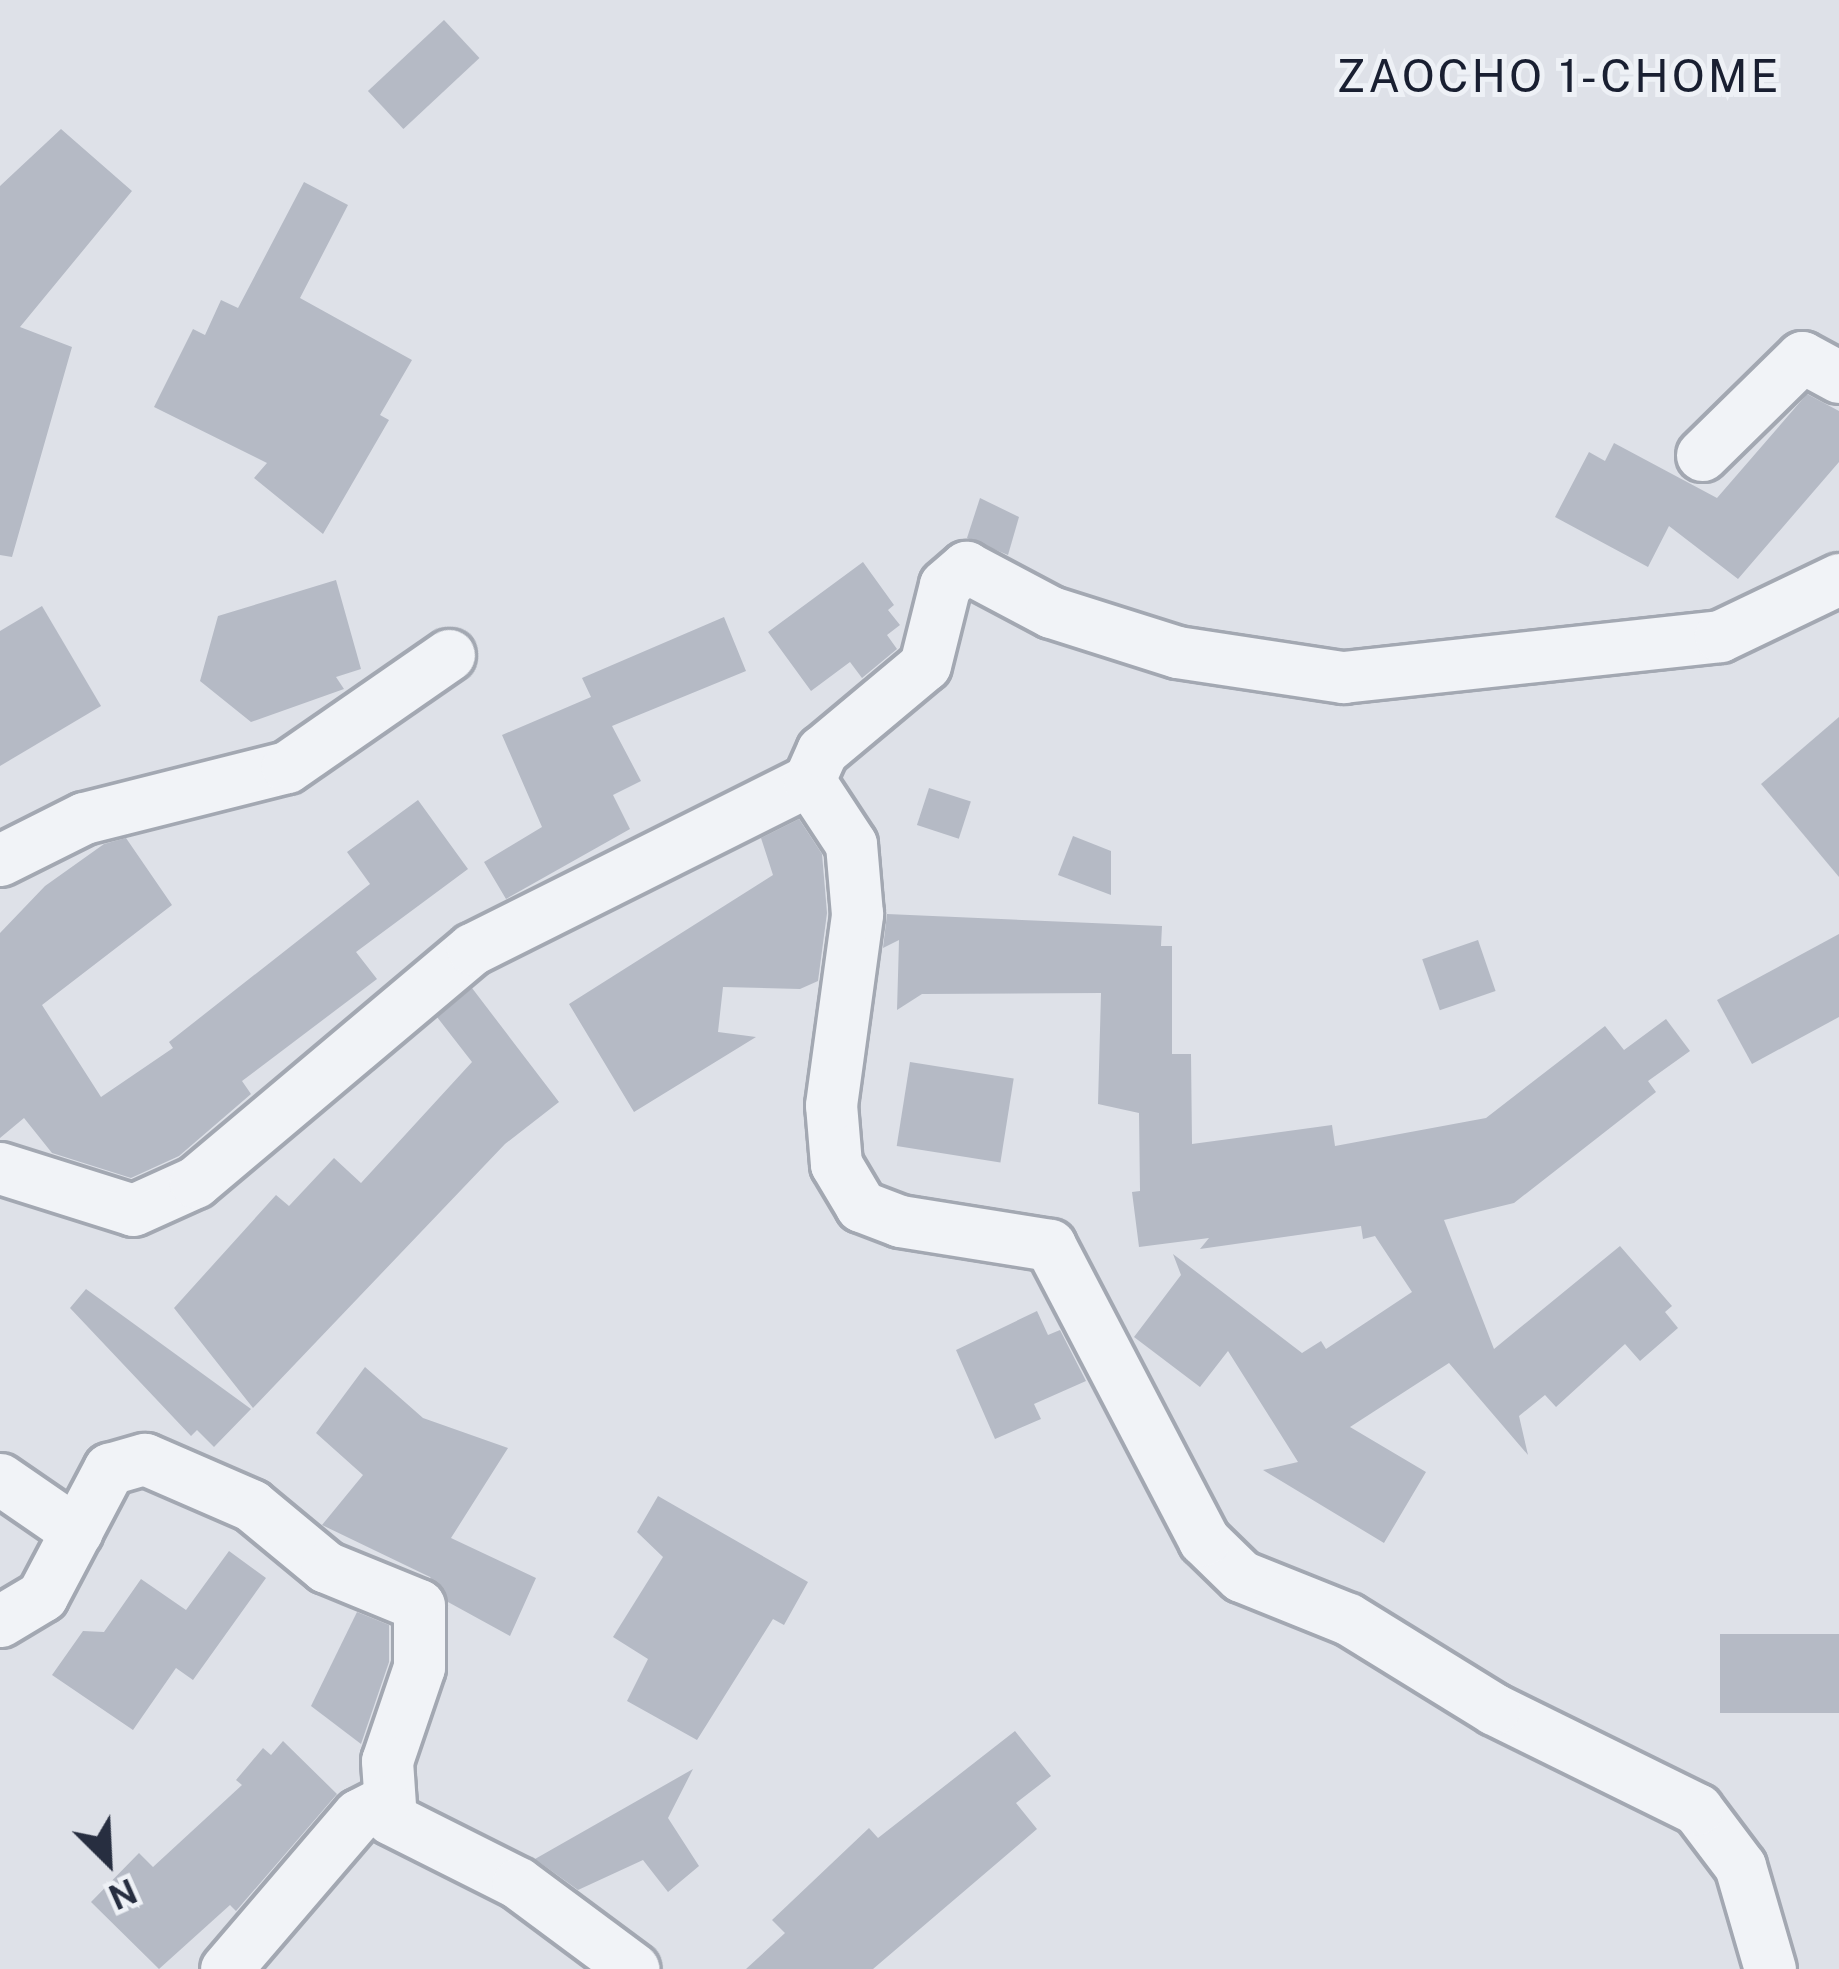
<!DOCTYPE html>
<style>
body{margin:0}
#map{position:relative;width:1839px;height:1969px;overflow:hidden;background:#dee1e8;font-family:"Public Sans",sans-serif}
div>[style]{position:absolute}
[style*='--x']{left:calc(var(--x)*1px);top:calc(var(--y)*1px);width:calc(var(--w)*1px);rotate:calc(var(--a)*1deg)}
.building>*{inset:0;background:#b5bac5;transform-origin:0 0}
.roads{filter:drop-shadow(3px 0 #a3a8b2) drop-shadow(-3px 0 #a3a8b2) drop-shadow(0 3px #a3a8b2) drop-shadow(0 -3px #a3a8b2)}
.street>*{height:51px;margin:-25.5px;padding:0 25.5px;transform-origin:25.5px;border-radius:25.5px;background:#f1f3f7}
span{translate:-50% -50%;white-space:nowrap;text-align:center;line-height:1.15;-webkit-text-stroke:10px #eef1f6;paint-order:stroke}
.neighbourhood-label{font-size:45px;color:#191f31;letter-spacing:3px}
.north{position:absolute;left:48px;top:1801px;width:120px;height:120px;-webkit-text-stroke:9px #eef1f6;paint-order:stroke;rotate:156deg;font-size:33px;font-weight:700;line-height:48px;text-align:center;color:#272e40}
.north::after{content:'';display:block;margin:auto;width:42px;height:54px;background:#272e40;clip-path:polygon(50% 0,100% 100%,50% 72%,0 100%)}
</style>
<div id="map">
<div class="building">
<i style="left:444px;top:20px;width:52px;height:104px;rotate:47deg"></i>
<i style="clip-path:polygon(61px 129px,132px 191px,20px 327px,72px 347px,12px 557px,0 555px,0 186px)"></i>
<i style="clip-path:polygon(304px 182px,348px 205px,300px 298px,412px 360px,380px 415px,389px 420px,323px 534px,254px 478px,267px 463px,154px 407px,193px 329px,205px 335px,221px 300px,238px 308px)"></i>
<i style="clip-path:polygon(1807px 394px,1839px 411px,1839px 462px,1738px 579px,1669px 526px,1648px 567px,1555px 517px,1589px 452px,1605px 461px,1614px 443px,1717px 498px)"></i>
<i style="clip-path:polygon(980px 498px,1019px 517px,1008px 555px,967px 538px)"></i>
<i style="clip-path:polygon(863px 562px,894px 605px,888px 610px,900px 625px,887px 635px,897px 649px,862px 678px,850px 662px,811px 691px,768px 632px)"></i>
<i style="clip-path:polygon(336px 580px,361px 669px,336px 677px,344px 689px,251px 722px,200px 681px,218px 616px)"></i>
<i style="clip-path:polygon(42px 606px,101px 706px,0 766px,0 631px)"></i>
<i style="clip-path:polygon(724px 617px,746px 671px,612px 726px,641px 781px,613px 795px,630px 829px,506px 899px,484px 862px,542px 827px,502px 735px,591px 697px,582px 678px)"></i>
<i style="clip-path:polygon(1839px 717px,1839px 877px,1761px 784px)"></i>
<i style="left:929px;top:788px;width:44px;height:39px;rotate:18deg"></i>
<i style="clip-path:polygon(418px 800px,468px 869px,356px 952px,377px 979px,242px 1081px,251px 1094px,179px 1156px,131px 1178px,52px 1153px,24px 1118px,0 1138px,0 933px,45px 886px,104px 844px,126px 838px,172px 905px,42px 1005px,101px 1097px,173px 1048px,169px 1042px,370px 884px,347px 852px)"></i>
<i style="clip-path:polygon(799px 819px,822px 854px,827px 913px,818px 981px,800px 989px,723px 987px,718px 1032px,756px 1037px,634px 1112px,569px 1004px,773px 875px,761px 838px)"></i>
<i style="clip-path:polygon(1073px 836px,1111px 851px,1111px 895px,1058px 875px)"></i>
<i style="clip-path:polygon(887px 914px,1162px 926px,1161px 946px,1172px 946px,1172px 1054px,1191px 1054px,1192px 1144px,1332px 1125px,1335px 1146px,1486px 1118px,1605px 1026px,1624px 1050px,1666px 1019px,1690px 1051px,1648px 1081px,1656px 1092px,1514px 1203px,1444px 1220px,1494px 1349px,1620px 1246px,1672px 1306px,1665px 1312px,1678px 1328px,1640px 1361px,1625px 1344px,1556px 1407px,1545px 1395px,1519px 1416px,1528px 1455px,1449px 1363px,1350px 1427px,1426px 1472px,1384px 1543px,1263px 1470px,1298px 1462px,1228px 1351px,1200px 1387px,1134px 1337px,1181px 1275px,1173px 1254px,1302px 1353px,1321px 1341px,1326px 1349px,1412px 1292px,1375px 1236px,1363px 1239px,1361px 1226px,1200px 1249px,1209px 1238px,1139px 1247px,1132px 1192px,1140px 1191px,1139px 1113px,1098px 1104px,1101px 993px,922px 994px,897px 1010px,899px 940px,883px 948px)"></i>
<i style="clip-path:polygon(1839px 934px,1839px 1017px,1752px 1064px,1717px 1000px)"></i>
<i style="left:1478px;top:940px;width:54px;height:59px;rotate:71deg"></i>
<i style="clip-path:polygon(472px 988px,559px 1102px,505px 1144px,253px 1408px,174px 1308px,276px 1195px,289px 1206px,334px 1158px,361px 1183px,472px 1062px,437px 1017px)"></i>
<i style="left:910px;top:1062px;width:105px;height:85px;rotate:9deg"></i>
<i style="clip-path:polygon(86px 1289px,251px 1409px,214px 1447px,197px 1430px,191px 1436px,70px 1308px)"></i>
<i style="clip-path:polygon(1037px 1311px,1048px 1335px,1060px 1330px,1086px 1381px,1034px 1404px,1041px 1419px,995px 1439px,956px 1350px)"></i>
<i style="clip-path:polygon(365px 1367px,423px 1418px,508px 1448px,451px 1538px,536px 1578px,510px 1636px,448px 1602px,430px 1577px,322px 1525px,363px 1475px,316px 1433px)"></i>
<i style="clip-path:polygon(658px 1496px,808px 1582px,784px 1625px,773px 1619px,697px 1740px,627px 1701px,648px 1659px,613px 1637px,663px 1557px,637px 1532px)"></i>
<i style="clip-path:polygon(229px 1551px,266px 1578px,193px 1680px,176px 1668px,133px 1730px,52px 1675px,83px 1631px,104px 1632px,141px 1579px,186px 1610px)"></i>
<i style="clip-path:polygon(357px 1612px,389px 1625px,389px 1662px,361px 1744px,311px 1706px)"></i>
<i style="left:1839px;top:1634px;width:79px;height:119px;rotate:90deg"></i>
<i style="clip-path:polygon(1015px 1731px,1051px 1776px,1016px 1803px,1037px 1829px,873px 1969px,746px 1969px,785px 1933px,772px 1920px,869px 1828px,878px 1838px)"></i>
<i style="clip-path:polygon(283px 1741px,337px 1794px,236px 1911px,230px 1905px,159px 1969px,91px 1902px,139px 1853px,153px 1867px,242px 1785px,236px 1780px,263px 1748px,271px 1755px)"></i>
<i style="clip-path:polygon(693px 1769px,668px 1818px,699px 1866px,668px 1892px,643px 1860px,578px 1890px,535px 1859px)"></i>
</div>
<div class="roads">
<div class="street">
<i style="--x:1702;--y:455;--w:140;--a:-44.4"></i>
<i style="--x:1802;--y:357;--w:42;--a:28.4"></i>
<i style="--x:0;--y:860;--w:94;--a:-26.6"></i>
<i style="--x:84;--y:818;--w:209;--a:-14.1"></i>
<i style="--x:287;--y:767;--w:197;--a:-34.7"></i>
<i style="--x:0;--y:1168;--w:139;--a:17.5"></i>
<i style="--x:133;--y:1210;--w:68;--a:-24.3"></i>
<i style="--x:195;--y:1182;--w:362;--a:-40.1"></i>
<i style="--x:472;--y:949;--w:377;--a:-26.6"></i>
<i style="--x:0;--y:1479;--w:93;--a:34.5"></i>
<i style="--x:0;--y:1621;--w:49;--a:-30.8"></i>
<i style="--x:42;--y:1596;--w:144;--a:-62.2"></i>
<i style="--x:109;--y:1469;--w:37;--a:-16"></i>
<i style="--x:145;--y:1459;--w:116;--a:23.5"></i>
<i style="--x:251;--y:1505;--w:97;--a:39.6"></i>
<i style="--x:326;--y:1567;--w:100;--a:22.2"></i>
<i style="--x:419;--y:1605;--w:62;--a:90"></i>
<i style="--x:419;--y:1667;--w:99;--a:108.8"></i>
<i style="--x:387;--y:1761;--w:58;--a:86.1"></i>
<i style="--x:391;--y:1819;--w:142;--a:26.7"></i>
<i style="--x:518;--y:1883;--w:144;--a:36.6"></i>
<i style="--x:226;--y:1969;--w:203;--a:-49.4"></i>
<i style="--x:358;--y:1815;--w:29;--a:-27"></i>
<i style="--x:1770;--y:1969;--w:107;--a:-106.2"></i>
<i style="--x:1740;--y:1866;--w:71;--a:-127"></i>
<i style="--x:1697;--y:1809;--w:226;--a:-153.8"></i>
<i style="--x:1494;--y:1709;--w:172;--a:-148.3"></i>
<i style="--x:1348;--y:1619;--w:115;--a:-158.1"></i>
<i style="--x:1241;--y:1576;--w:52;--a:-135.8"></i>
<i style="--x:1204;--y:1540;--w:333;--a:-117.6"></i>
<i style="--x:1050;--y:1245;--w:152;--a:-170.9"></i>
<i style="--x:900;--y:1221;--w:42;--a:-159"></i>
<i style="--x:861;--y:1206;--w:49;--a:-120.8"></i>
<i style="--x:836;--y:1164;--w:59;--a:-94.8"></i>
<i style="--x:831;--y:1105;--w:193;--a:-82.2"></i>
<i style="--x:857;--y:914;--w:70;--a:-94.9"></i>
<i style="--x:851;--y:844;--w:77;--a:-123.3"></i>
<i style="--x:809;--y:780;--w:32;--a:-66"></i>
<i style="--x:822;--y:751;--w:134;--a:-39.9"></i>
<i style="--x:925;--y:665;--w:82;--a:-76"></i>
<i style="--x:945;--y:585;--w:28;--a:-41"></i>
<i style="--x:966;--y:567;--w:96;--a:27.9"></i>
<i style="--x:1051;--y:612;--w:132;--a:17.6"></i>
<i style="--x:1177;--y:652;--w:168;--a:8.6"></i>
<i style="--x:1343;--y:677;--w:379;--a:-6.2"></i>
<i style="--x:1720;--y:636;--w:132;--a:-25.6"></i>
</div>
</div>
<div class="neighbourhood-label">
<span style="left:1559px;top:76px">ZAOCHO 1-CHOME</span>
</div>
<div class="north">N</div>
</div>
